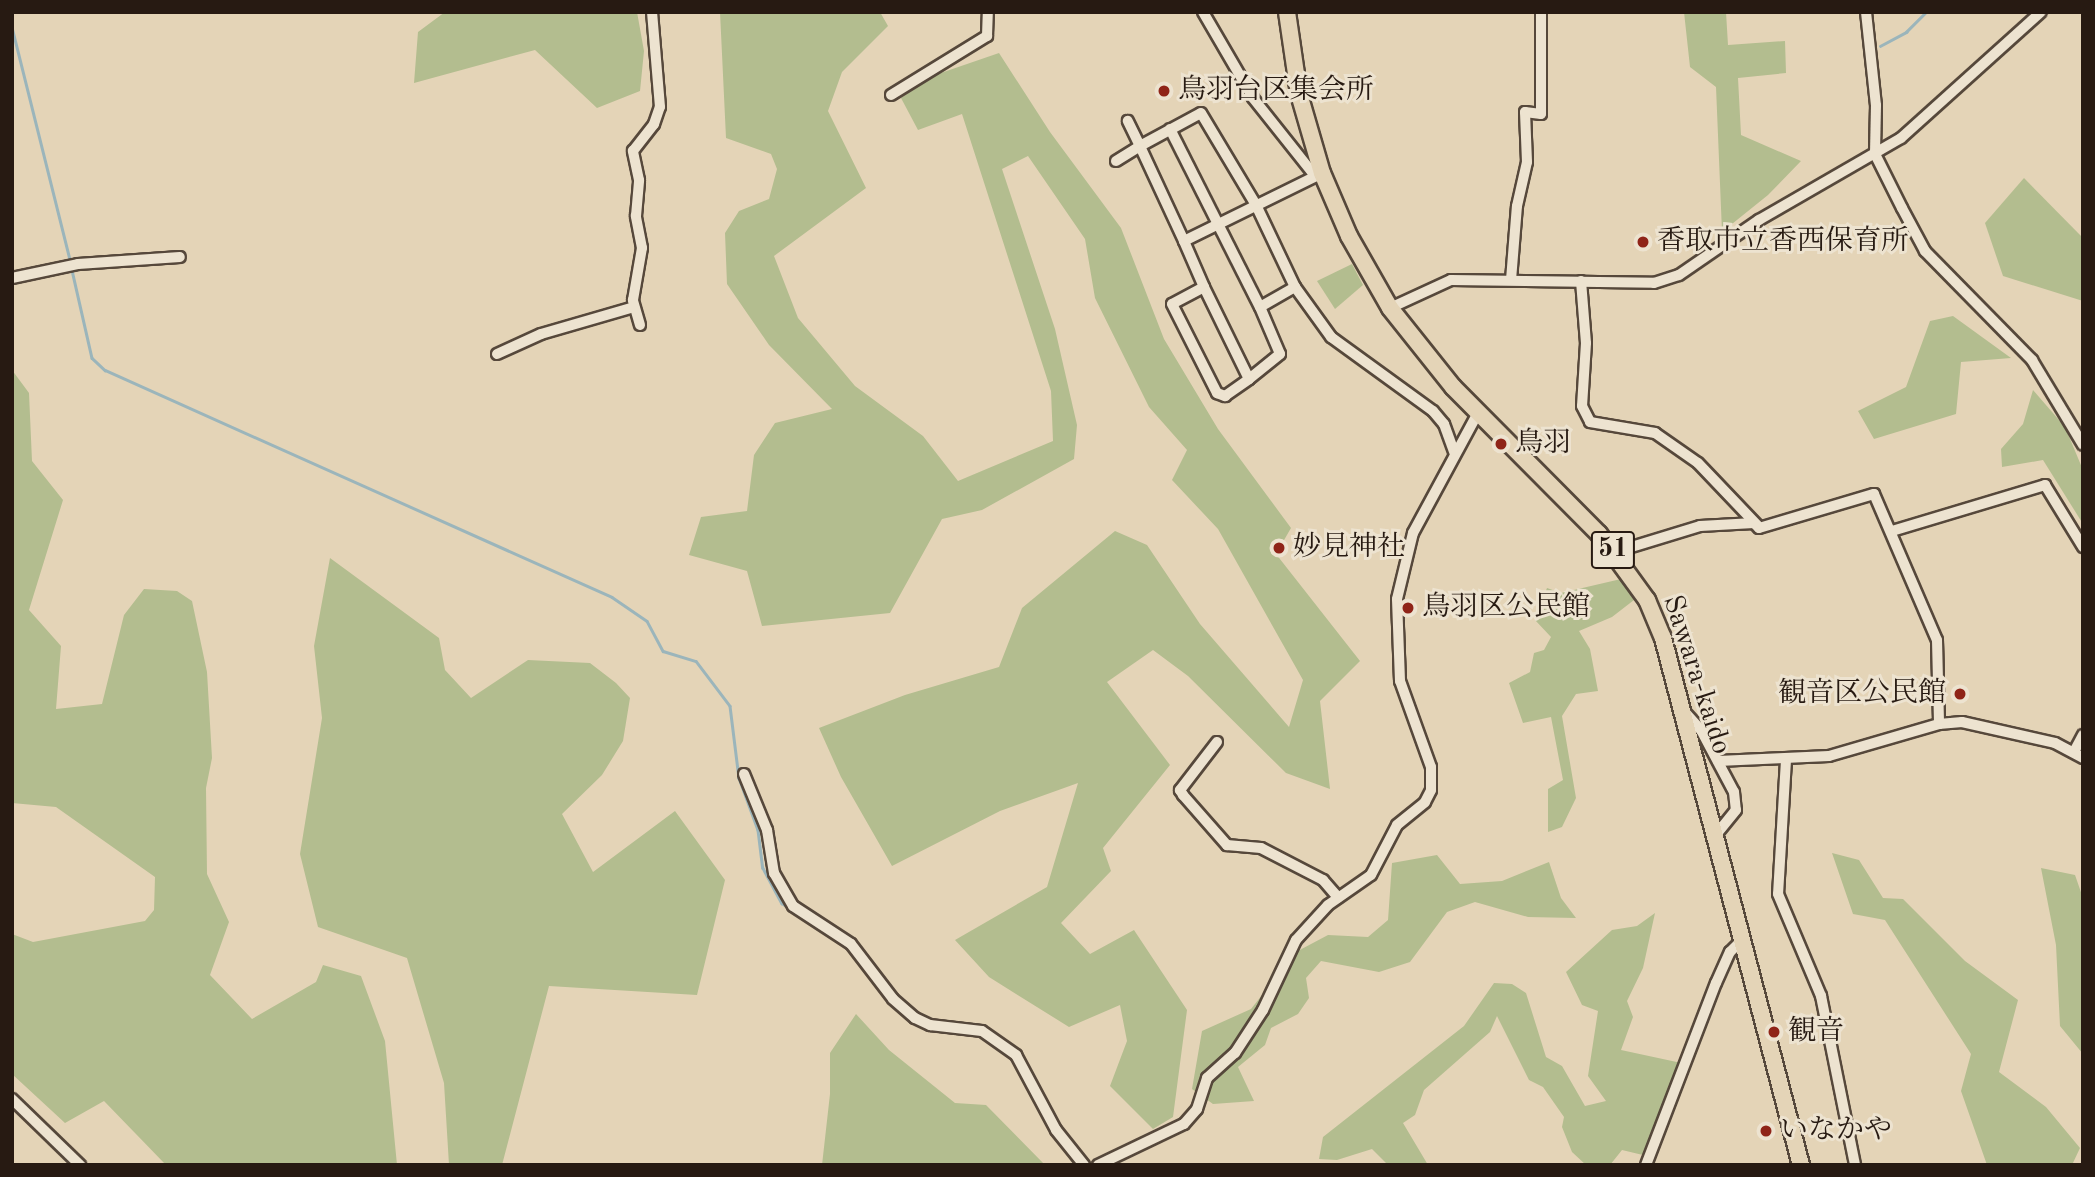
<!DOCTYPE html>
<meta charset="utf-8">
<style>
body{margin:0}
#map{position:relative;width:2095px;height:1177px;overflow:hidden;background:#e4d4b7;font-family:"Old Standard TT","Noto Serif JP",serif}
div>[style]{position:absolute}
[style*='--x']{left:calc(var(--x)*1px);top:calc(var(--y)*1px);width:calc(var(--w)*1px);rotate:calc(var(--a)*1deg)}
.green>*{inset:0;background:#b3bd8f}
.stream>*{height:2.5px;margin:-1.25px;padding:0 1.25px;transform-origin:1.25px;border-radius:1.25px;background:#9bb5bb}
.roads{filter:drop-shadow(2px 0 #56483b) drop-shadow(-2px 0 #56483b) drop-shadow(0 2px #56483b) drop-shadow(0 -2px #56483b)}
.minor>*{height:10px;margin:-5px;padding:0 5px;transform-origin:5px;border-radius:5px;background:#ede3d0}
.highway>*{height:16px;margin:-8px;padding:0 8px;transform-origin:8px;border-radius:8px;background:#e4d4b7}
.dots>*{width:19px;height:19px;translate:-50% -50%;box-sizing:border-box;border:4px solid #ede3d0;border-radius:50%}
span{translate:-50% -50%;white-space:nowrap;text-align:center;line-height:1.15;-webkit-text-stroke:6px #ede3d0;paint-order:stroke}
.shield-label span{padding:2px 5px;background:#ede3d0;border:2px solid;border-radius:5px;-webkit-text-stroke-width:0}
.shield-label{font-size:26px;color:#271a12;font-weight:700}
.poi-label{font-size:28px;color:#271a12}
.left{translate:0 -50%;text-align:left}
.right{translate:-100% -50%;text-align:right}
.street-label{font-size:28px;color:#271a12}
.frame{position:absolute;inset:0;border:14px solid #271a12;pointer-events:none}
</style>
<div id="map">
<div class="green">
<i style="clip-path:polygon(445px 12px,637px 12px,644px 51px,640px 91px,597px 108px,535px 50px,414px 83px,418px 32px)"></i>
<i style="clip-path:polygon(720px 12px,880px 12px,888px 26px,842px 72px,828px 111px,866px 188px,774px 256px,798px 318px,855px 386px,923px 436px,958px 481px,1053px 441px,1051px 391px,962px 114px,918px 130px,901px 98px,935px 75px,999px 53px,1050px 132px,1121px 228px,1164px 339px,1218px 429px,1291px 528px,1276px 554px,1360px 661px,1320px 701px,1330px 789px,1286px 773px,1188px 676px,1153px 650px,1107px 682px,1170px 765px,1103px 848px,1111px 871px,1061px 923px,1090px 954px,1134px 930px,1187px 1010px,1173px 1117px,1153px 1129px,1110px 1086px,1127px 1041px,1120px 1005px,1069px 1027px,989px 977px,955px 940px,1047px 887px,1078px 783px,1000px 811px,892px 866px,841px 777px,819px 728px,905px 695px,999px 667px,1022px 608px,1115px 531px,1147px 545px,1200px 624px,1289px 727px,1303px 680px,1218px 529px,1172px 480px,1187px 450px,1149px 407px,1095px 298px,1085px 239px,1028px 156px,1002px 169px,1055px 329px,1077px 425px,1074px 459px,982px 510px,942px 519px,890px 613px,762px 626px,747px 571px,689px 555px,701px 517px,747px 511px,754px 455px,775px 423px,832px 409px,769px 345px,727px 284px,725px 233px,739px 211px,769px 199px,777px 169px,771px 154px,726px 138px)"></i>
<i style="clip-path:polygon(1684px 12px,1726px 12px,1728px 45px,1785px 41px,1786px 73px,1738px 78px,1741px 135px,1801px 161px,1768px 195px,1722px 232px,1716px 87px,1690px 67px)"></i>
<i style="clip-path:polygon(2024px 178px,2083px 238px,2083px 301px,2003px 276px,1985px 223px)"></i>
<i style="clip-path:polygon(1352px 264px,1363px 285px,1335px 309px,1317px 281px)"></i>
<i style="clip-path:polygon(1953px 316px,2011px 358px,1961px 362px,1956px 414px,1874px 439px,1858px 411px,1906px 387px,1930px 321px)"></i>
<i style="clip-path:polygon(12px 370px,29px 393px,32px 461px,63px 500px,29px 610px,61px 646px,56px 709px,102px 704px,124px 615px,144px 589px,177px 591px,192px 601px,207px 672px,212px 758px,206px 788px,207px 874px,229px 922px,210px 975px,252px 1019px,316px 982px,323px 965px,361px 976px,385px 1041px,397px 1165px,166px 1165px,104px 1101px,65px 1123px,12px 1074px,12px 934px,33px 942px,145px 921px,154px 910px,155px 877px,56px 807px,12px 803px)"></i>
<i style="clip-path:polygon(2033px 390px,2065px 427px,2083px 470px,2083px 524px,2043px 460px,2002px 467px,2001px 449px,2023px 424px)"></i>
<i style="clip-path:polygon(330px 558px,439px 638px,445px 670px,471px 698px,528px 660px,590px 663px,616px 683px,630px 698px,623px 741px,602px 775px,562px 814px,593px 872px,675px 811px,725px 880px,697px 995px,549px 986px,502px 1165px,449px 1165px,444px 1083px,407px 958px,318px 927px,300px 854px,322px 718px,314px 646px)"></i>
<i style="clip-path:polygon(1621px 579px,1634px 600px,1612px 617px,1579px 631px,1590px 649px,1598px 691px,1576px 694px,1562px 716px,1576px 798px,1562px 827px,1548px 832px,1548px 789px,1563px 780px,1551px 717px,1523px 723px,1509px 683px,1530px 672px,1534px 653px,1544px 650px,1551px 637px,1535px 620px,1547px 588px,1561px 593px)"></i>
<i style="clip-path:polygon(1832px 853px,1859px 860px,1883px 898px,1903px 899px,1965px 961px,2018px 1000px,1999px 1072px,2046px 1107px,2080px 1148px,2072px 1165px,1987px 1165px,1961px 1091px,1971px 1054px,1885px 920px,1853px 914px)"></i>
<i style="clip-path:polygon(1437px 855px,1460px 884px,1502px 881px,1549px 862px,1561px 898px,1576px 918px,1528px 917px,1475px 902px,1447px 912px,1410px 962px,1379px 972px,1321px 961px,1306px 978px,1309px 998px,1298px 1014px,1271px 1028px,1265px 1045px,1238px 1067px,1254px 1101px,1213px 1104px,1192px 1089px,1202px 1031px,1251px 1009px,1296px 952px,1328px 935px,1368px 937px,1388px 920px,1392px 863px)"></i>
<i style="clip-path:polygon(2041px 868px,2075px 875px,2083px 898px,2083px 1054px,2060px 1026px,2056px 945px)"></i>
<i style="clip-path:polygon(1655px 913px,1643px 968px,1627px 1001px,1633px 1017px,1621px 1050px,1686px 1064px,1647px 1156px,1622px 1150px,1610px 1165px,1586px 1165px,1572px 1152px,1562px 1127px,1564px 1117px,1543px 1087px,1529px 1080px,1497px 1016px,1490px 1032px,1424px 1090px,1415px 1115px,1403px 1123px,1428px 1165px,1388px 1165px,1372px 1149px,1337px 1160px,1319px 1159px,1323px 1137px,1464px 1026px,1494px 983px,1512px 984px,1526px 993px,1546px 1057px,1562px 1066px,1585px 1106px,1606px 1101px,1588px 1076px,1598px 1011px,1582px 1005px,1566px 972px,1612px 930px,1637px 926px)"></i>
<i style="clip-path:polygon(856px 1014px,889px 1050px,955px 1103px,986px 1105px,1045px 1165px,822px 1165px,830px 1094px,830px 1053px)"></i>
</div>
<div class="stream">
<i style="--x:12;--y:27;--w:243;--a:76"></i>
<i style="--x:1880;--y:46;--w:30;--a:-28"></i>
<i style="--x:1906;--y:32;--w:28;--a:-45"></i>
<i style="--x:72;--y:270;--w:90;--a:77.2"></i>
<i style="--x:92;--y:358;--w:18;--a:43"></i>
<i style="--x:105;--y:370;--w:555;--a:24.12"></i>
<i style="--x:612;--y:597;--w:42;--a:34.4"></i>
<i style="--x:647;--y:621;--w:34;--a:62"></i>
<i style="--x:663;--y:651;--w:34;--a:17"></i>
<i style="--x:696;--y:661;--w:56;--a:52.9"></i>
<i style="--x:730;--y:706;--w:73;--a:82.9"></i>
<i style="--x:739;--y:778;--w:55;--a:69.9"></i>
<i style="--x:758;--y:830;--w:38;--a:83"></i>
<i style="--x:763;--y:868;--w:40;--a:62"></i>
<i style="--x:782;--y:903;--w:29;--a:35"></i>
<i style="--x:1023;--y:1078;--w:70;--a:60.9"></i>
</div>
<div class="roads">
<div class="minor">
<i style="--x:1203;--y:12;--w:99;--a:59.8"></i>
<i style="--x:1253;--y:98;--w:100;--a:51.5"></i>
<i style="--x:1866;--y:12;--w:94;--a:83.9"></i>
<i style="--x:1876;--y:105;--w:49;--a:91.2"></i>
<i style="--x:1875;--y:154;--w:60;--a:63.4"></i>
<i style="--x:1902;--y:208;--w:49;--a:61.9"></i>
<i style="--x:1925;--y:251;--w:153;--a:45.5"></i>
<i style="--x:2032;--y:360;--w:99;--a:59"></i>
<i style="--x:891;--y:95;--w:113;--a:-31.6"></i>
<i style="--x:987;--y:36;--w:24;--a:-88"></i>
<i style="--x:1170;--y:129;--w:199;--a:63.2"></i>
<i style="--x:1116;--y:161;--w:28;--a:-32"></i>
<i style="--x:1140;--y:146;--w:69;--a:-28.4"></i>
<i style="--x:1201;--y:113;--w:107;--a:59.1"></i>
<i style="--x:1256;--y:205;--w:91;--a:64.6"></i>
<i style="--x:1295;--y:287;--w:40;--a:150.3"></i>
<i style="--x:1260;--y:307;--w:51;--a:66.9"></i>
<i style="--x:1280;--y:354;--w:40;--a:141"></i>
<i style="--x:1249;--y:379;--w:102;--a:-116.1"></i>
<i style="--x:1204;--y:287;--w:50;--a:-113.5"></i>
<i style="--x:1184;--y:241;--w:105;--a:-114.9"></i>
<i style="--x:1140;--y:146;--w:28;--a:-116"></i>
<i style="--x:1184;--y:241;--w:152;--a:-26.2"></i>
<i style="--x:12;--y:278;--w:67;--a:-12"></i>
<i style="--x:78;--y:264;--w:102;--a:-3.9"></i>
<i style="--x:1511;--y:280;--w:74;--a:-85.4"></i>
<i style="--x:1517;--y:206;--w:45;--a:-77.2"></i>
<i style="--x:1527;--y:162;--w:50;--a:-92.3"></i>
<i style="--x:1525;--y:112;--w:16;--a:7"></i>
<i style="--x:1541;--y:114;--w:102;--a:-90"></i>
<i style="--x:1581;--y:281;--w:62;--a:85.4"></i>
<i style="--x:1586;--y:343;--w:63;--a:93.6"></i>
<i style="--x:1582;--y:406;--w:18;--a:63"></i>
<i style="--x:1590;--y:422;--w:66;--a:9.6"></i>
<i style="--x:1655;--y:433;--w:52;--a:34.9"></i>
<i style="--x:1698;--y:463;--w:87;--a:46.4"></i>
<i style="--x:1204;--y:287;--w:36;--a:152"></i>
<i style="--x:1172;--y:304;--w:100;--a:63.2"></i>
<i style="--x:1217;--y:393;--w:9;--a:21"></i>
<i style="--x:1225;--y:396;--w:29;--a:-35"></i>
<i style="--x:1295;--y:287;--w:62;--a:54.2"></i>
<i style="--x:1331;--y:337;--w:126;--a:36"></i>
<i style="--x:1433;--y:411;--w:17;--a:50"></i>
<i style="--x:1444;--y:424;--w:30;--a:70"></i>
<i style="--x:1390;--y:308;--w:67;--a:-24.7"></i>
<i style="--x:1451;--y:280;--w:203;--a:0.8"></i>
<i style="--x:1654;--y:283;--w:26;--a:-18"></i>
<i style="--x:1679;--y:275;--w:97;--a:-34.5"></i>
<i style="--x:1759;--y:220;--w:164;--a:-30"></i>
<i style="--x:1901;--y:138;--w:188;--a:-42"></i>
<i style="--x:640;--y:325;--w:26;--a:-106"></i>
<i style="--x:633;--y:300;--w:53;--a:-80.2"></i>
<i style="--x:642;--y:248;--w:33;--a:-101"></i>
<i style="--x:636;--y:216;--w:36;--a:-85"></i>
<i style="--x:639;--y:180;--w:30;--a:-102"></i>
<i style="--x:633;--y:151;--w:34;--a:-52"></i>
<i style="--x:654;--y:124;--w:18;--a:-71"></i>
<i style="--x:660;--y:107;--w:95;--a:-94.8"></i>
<i style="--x:497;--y:354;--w:48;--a:-24.4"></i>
<i style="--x:541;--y:334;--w:97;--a:-16.2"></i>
<i style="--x:1892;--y:531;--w:160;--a:-16.7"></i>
<i style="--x:2045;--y:485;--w:73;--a:58.5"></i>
<i style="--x:1615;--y:552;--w:89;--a:-17"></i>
<i style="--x:1700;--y:526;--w:54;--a:-3.2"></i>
<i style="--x:1754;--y:523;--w:7;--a:45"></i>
<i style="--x:1759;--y:528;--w:120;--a:-16.5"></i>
<i style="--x:1874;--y:494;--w:159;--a:66.7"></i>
<i style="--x:1937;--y:640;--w:84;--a:88.6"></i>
<i style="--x:1683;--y:710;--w:27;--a:48"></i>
<i style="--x:1701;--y:730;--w:70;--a:62"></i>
<i style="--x:1734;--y:792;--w:18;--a:84"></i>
<i style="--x:1736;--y:810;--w:32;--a:129"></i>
<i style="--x:1217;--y:742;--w:61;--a:127.6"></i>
<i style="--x:1180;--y:790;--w:6;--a:59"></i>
<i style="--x:1183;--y:795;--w:67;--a:48.7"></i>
<i style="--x:1227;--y:845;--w:34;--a:5"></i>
<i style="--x:1261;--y:848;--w:70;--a:27.3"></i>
<i style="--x:1323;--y:880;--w:23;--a:49"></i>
<i style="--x:2075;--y:750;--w:17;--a:-62"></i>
<i style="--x:1786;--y:760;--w:134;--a:93.4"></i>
<i style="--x:1778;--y:894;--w:111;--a:67.1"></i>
<i style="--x:1821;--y:996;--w:172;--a:78.6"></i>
<i style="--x:1718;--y:761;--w:111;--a:-2.6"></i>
<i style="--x:1829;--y:756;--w:115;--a:-16.2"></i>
<i style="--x:1939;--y:724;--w:23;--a:-5"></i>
<i style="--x:1962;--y:722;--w:95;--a:12.7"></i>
<i style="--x:2055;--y:743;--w:32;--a:28"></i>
<i style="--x:744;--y:774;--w:61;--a:67.7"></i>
<i style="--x:767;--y:830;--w:44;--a:80.8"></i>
<i style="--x:774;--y:873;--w:38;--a:60"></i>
<i style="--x:793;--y:906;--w:69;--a:33.2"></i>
<i style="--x:851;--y:944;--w:69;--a:52.6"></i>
<i style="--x:893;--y:999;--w:29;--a:41"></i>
<i style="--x:915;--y:1018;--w:17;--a:25"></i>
<i style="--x:930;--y:1025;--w:52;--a:6.6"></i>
<i style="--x:982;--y:1031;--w:42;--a:35.2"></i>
<i style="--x:1016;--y:1055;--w:85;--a:61.9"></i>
<i style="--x:1056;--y:1130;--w:45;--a:51.3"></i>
<i style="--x:12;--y:1099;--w:95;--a:44.1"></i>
<i style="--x:1098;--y:1165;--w:95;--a:-25.5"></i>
<i style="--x:1184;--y:1124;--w:20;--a:-49"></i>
<i style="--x:1197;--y:1109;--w:33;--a:-72"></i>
<i style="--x:1207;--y:1078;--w:38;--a:-42"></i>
<i style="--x:1235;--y:1053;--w:51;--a:-56.9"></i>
<i style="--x:1263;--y:1010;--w:77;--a:-64.8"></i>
<i style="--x:1296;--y:940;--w:47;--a:-47.6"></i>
<i style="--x:1328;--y:905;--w:52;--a:-34.9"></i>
<i style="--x:1371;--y:875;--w:56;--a:-62.5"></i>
<i style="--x:1397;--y:825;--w:36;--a:-39"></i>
<i style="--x:1425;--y:802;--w:13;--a:-63"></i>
<i style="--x:1431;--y:790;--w:23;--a:-90"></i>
<i style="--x:1431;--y:767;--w:91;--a:-109.8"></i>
<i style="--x:1400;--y:681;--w:82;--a:-92.1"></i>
<i style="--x:1397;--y:599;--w:68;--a:-76.4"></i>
<i style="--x:1413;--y:533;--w:136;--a:-61.6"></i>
<i style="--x:1646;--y:1165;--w:195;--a:-69"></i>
<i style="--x:1716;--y:983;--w:34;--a:-66"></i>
<i style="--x:1730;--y:952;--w:17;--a:-45"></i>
</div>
<div class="highway">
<i style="--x:1287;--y:12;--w:83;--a:81.7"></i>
<i style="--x:1299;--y:94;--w:82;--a:73.8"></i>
<i style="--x:1322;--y:173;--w:69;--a:66.8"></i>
<i style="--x:1349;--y:236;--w:83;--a:60.3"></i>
<i style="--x:1390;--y:308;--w:101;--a:51.4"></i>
<i style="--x:1453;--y:387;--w:207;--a:45.2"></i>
<i style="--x:1599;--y:534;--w:82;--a:54"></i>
<i style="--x:1647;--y:600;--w:41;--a:67.2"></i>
<i style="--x:1663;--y:638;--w:545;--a:75.33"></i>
</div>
</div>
<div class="dots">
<i style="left:1164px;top:91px;background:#8f2418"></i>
<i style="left:1643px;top:242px;background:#8f2418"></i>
<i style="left:1501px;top:444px;background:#8f2418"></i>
<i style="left:1279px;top:548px;background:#8f2418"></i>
<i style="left:1408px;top:608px;background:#8f2418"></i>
<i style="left:1960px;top:694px;background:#8f2418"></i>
<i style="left:1774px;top:1032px;background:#8f2418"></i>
<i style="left:1766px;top:1131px;background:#8f2418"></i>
</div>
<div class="shield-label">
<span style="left:1613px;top:550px">51</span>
</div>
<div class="poi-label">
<span class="left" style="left:1178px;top:91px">鳥羽台区集会所</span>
<span class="left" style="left:1657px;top:242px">香取市立香西保育所</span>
<span class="left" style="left:1515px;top:444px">鳥羽</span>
<span class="left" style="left:1293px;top:548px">妙見神社</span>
<span class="left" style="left:1422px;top:608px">鳥羽区公民館</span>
<span class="right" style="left:1946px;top:694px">観音区公民館</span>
<span class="left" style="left:1788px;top:1032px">観音</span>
<span class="left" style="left:1780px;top:1131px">いなかや</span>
</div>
<div class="street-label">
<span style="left:1696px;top:675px;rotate:72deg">Sawara-kaido</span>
</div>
<div class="frame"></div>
</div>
